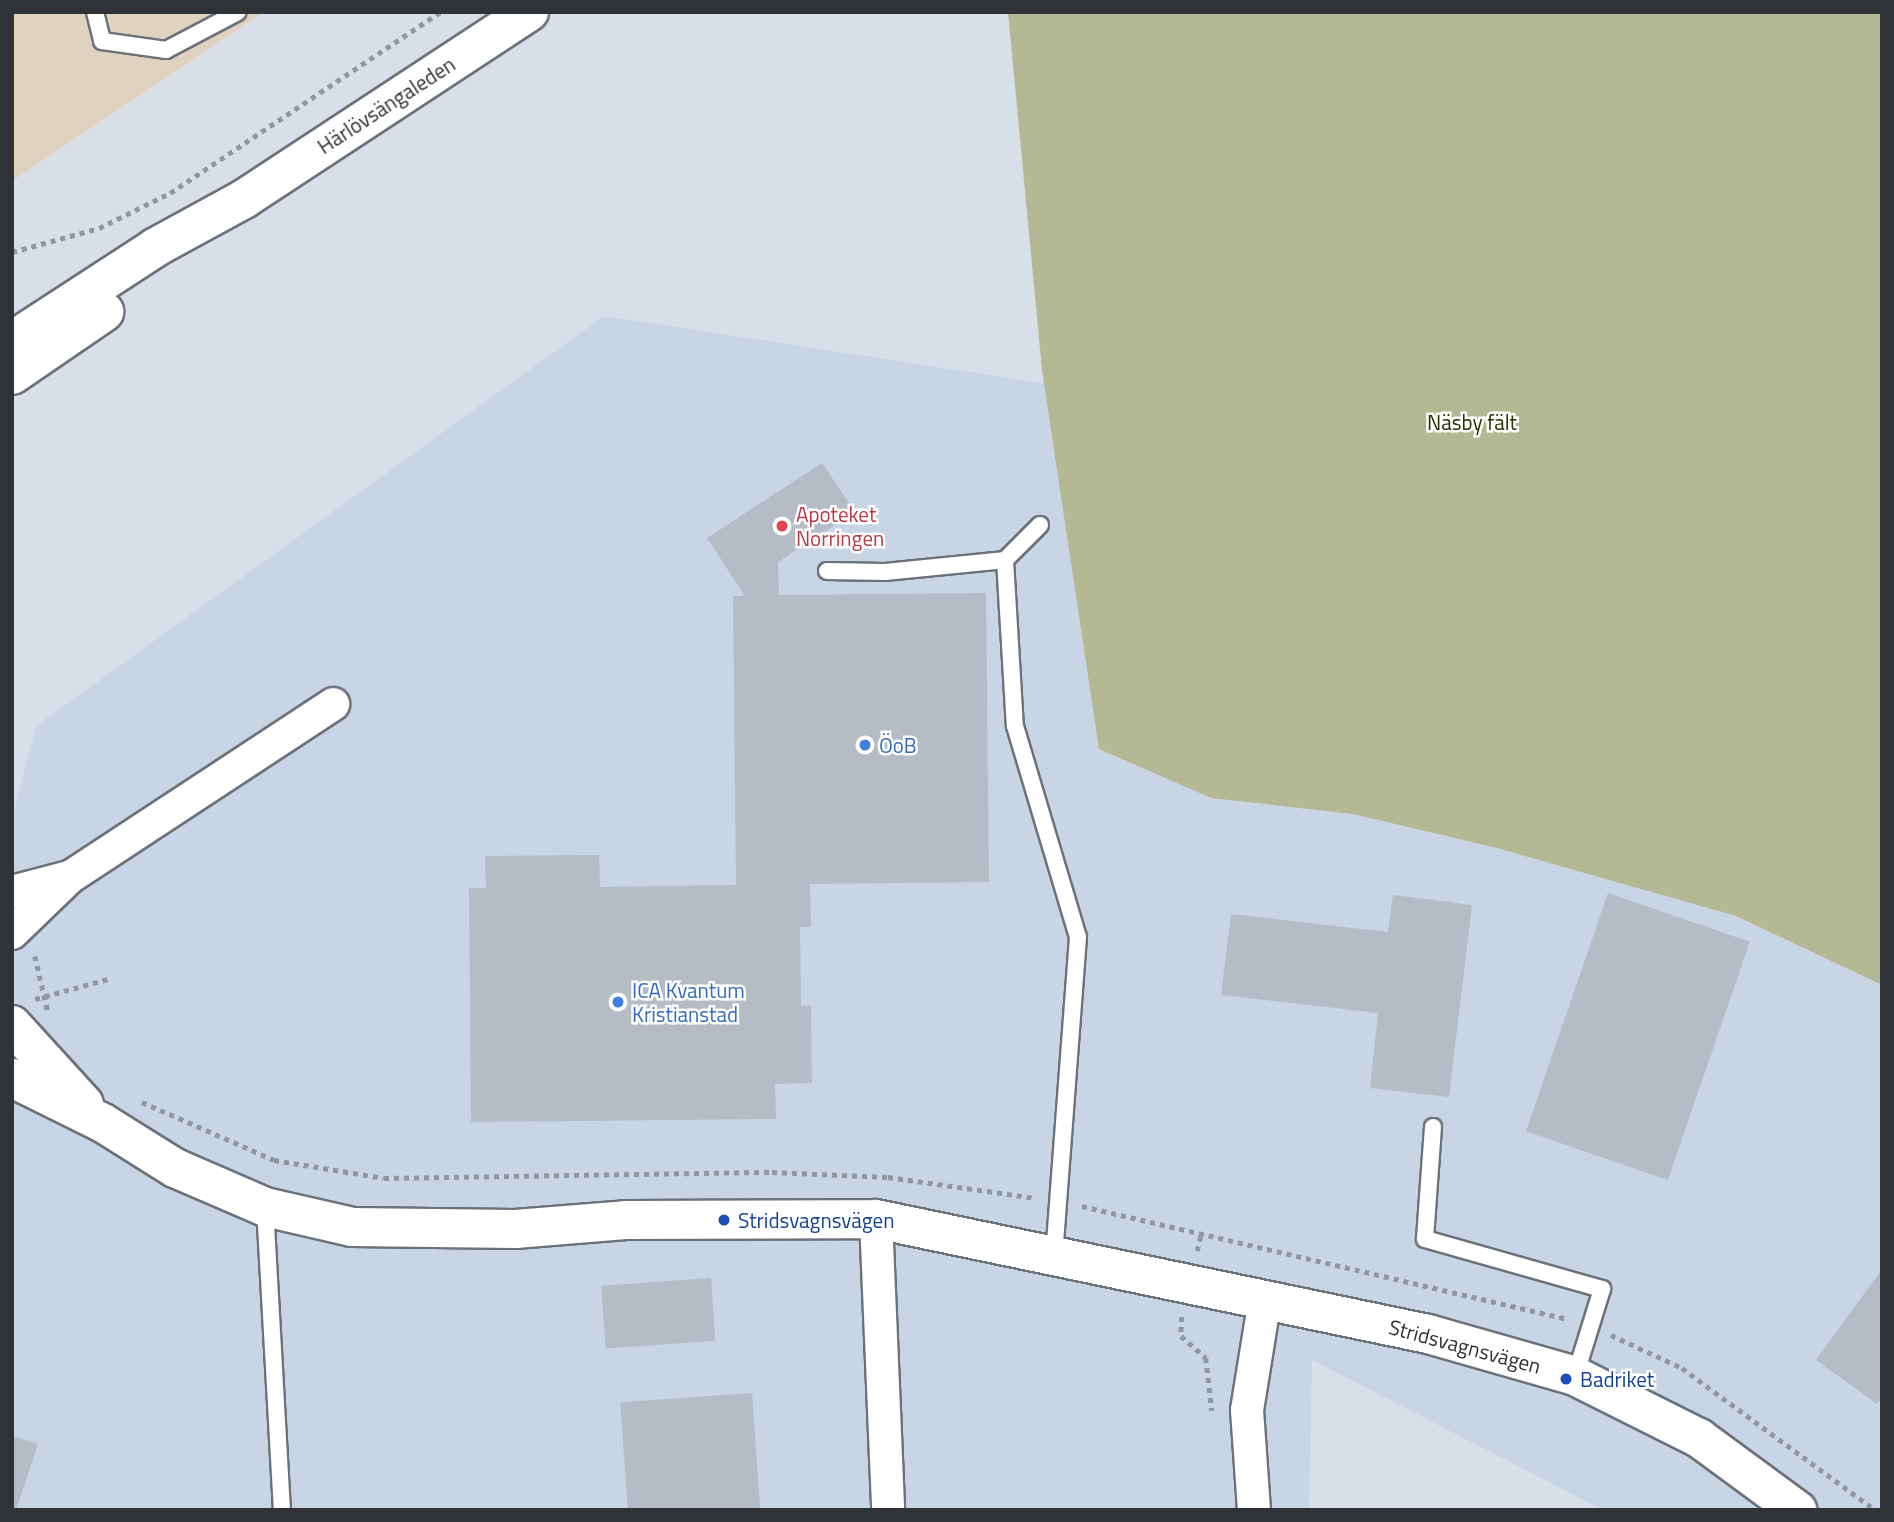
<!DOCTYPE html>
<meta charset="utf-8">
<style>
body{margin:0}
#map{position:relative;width:1894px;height:1522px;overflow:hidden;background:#d8dfe8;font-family:"Titillium Web",sans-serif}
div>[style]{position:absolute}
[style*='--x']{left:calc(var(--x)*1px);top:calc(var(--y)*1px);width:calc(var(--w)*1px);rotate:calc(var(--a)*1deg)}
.built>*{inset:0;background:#c9d5e5}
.industrial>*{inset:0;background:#dfd3bf}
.green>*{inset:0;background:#b4b993}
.building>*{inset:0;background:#b5bcc5;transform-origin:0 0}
.path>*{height:4.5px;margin-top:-2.25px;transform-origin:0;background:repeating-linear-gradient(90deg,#91979e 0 5px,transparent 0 10px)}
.roads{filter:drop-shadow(2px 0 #6b727a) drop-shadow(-2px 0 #6b727a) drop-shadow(0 2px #6b727a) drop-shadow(0 -2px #6b727a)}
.service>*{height:16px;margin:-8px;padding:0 8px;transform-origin:8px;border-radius:8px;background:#fff}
.minor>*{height:32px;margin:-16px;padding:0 16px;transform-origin:16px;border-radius:16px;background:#fff}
.tertiary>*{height:38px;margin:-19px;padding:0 19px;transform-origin:19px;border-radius:19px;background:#fff}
.secondary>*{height:38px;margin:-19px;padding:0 19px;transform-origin:19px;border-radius:19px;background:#fff}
.dots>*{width:19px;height:19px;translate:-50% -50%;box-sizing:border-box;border:4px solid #fff;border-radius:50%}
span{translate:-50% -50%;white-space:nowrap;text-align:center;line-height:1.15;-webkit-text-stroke:5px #fff;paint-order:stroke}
.street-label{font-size:21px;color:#2f3236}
.park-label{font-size:21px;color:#2b2e00}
.health-label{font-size:21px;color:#be3a42}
.left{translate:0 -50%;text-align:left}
.shop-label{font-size:21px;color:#366cbe}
.transit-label{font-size:21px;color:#164399}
.frame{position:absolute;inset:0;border:14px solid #2f3236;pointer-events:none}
</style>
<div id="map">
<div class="built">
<i style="clip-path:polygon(604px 316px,1048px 384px,1792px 909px,1882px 967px,1882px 1510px,1603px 1510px,1312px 1360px,1309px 1510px,12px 1510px,12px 820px,36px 726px)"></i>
</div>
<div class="industrial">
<i style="clip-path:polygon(12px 12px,264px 12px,12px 181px)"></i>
</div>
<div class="green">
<i style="clip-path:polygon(1008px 12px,1882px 12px,1882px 985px,1736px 916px,1497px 848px,1353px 814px,1211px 798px,1099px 749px,1042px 370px)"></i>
</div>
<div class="building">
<i style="clip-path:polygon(822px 463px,855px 512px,778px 562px,779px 595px,986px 593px,989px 882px,810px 884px,811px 927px,800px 927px,801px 1006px,811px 1006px,812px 1083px,775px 1084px,776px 1119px,471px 1122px,469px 888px,486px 888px,485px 856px,599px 855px,600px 887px,736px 885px,733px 596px,745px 596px,707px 538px)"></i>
<i style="left:1608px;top:893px;width:150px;height:252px;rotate:19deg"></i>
<i style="clip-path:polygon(1393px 895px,1472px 905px,1449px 1097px,1370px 1088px,1378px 1013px,1221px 995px,1231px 914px,1388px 932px)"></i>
<i style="clip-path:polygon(1882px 1269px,1882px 1398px,1877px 1404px,1816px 1360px)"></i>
<i style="left:711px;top:1278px;width:63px;height:110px;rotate:86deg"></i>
<i style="left:752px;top:1393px;width:117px;height:132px;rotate:86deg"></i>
<i style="clip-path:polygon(12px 1436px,38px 1444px,16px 1510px,12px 1510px)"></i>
</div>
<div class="path">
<i style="--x:12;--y:252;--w:90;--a:-15.4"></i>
<i style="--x:99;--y:228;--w:79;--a:-26.2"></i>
<i style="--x:170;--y:193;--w:325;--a:-33.8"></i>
<i style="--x:35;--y:956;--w:57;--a:76.9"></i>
<i style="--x:35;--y:999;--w:76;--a:-15.3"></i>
<i style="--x:142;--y:1102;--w:144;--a:23.7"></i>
<i style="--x:274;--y:1160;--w:111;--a:9.3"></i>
<i style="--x:384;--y:1178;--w:388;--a:-0.9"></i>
<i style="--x:772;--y:1172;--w:116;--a:2.5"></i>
<i style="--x:888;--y:1177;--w:148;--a:8.1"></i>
<i style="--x:1082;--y:1206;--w:498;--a:13.1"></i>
<i style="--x:1197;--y:1251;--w:17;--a:-77"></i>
<i style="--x:1182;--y:1317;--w:19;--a:93"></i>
<i style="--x:1181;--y:1336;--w:33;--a:41"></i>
<i style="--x:1206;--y:1358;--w:53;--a:83.5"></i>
<i style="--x:1611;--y:1335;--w:78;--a:24.9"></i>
<i style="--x:1682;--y:1368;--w:240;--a:36.3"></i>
</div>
<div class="roads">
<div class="service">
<i style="--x:95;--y:12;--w:30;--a:76"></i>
<i style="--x:102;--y:41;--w:65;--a:8"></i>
<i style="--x:166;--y:50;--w:81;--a:-27.8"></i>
<i style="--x:1040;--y:525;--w:49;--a:135"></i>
<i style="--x:1005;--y:560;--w:166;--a:86.6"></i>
<i style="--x:1015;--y:726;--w:220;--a:73.4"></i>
<i style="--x:1078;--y:937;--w:318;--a:94.3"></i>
<i style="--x:827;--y:571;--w:58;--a:1"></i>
<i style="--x:885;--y:572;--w:121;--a:-5.7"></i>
<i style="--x:1433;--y:1127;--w:112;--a:94.1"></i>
<i style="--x:1425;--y:1239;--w:184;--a:15.8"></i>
<i style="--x:1602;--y:1289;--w:91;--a:107.2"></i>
<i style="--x:265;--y:1207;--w:303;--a:86.8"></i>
</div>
<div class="minor">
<i style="--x:12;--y:892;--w:59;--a:-14.7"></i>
<i style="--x:12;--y:933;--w:81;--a:-44"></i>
<i style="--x:70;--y:877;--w:315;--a:-33.3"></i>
<i style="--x:876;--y:1219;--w:291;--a:87.6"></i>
<i style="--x:1254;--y:1510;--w:100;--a:-94"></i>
<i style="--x:1247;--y:1410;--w:112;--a:-80.8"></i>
</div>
<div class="tertiary">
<i style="--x:12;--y:1025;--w:107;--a:47.7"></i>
<i style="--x:12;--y:1078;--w:102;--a:26.3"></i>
<i style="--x:103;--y:1123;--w:85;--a:32"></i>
<i style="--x:175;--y:1168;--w:98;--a:23.4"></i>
<i style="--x:265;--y:1207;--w:89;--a:12.9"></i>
<i style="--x:352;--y:1227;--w:163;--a:0.7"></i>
<i style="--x:515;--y:1229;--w:111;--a:-4.6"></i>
<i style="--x:626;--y:1220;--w:250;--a:-0.2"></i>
<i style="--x:876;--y:1219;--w:564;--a:11.77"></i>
<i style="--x:1428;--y:1334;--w:153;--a:15.9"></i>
<i style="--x:1575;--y:1376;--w:139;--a:26.6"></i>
<i style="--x:1699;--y:1438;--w:122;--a:36.3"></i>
</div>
<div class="secondary">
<i style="--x:12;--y:341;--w:172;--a:-33.1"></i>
<i style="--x:156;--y:247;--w:100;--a:-28.6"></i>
<i style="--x:244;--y:199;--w:341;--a:-33.3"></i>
<i style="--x:12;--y:375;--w:112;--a:-34.4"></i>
</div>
</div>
<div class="dots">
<i style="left:782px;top:526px;background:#e0444e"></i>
<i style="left:865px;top:745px;background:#3f7fe0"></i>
<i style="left:618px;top:1002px;background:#3f7fe0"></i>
<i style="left:724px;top:1220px;background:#1a4fb4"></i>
<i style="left:1566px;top:1379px;background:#1a4fb4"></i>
</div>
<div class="street-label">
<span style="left:386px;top:105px;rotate:-33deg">Härlövsängaleden</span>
<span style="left:1465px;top:1346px;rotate:15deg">Stridsvagnsvägen</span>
</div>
<div class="park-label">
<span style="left:1472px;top:422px">Näsby fält</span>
</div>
<div class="health-label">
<span class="left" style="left:796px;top:526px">Apoteket<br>Norringen</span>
</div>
<div class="shop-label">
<span class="left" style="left:879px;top:745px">ÖoB</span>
<span class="left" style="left:632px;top:1002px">ICA Kvantum<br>Kristianstad</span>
</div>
<div class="transit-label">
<span class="left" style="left:738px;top:1220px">Stridsvagnsvägen</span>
<span class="left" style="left:1580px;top:1379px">Badriket</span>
</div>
<div class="frame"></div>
</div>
